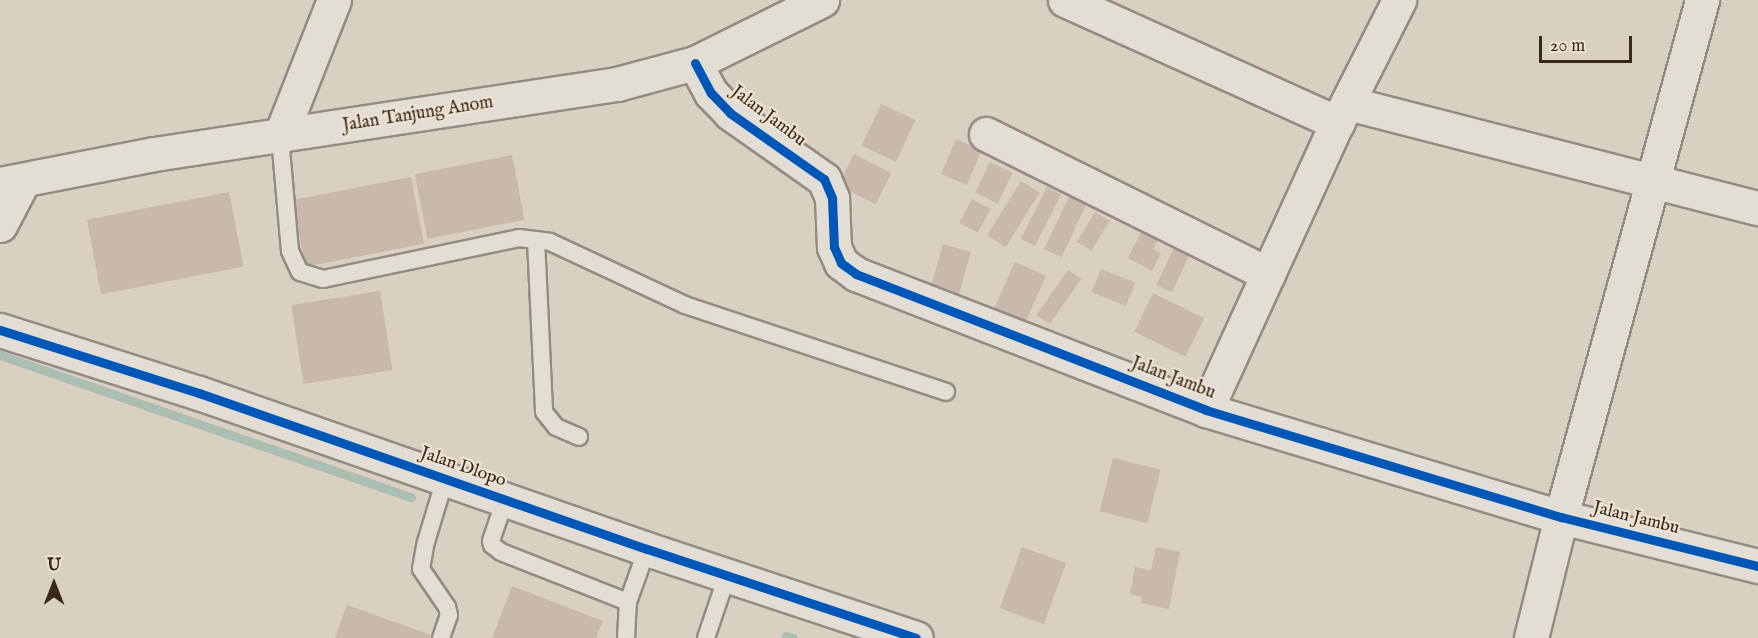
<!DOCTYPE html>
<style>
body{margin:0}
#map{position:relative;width:1758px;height:638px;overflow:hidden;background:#dad0c2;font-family:"IM FELL English",serif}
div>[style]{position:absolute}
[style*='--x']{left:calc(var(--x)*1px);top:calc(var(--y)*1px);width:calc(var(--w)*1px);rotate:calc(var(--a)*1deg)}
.stream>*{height:9px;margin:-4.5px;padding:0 4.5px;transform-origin:4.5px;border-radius:4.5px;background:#aabfb1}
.building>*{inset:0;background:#c9b8ac;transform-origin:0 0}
.roads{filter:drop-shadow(2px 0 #948c82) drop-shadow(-2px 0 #948c82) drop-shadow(0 2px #948c82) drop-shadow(0 -2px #948c82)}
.lane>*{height:16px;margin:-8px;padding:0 8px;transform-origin:8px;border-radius:8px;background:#e2ded6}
.street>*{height:33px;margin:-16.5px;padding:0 16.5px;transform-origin:16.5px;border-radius:16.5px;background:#e2ded6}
.secondary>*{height:33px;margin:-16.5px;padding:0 16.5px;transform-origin:16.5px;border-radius:16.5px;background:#e2ded6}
.cycleway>*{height:9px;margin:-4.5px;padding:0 4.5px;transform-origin:4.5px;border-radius:4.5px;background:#0057b8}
span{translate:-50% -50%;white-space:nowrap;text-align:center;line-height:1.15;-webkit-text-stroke:4.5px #ede2d0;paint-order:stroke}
.street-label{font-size:18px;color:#39281e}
.north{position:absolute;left:24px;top:554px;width:60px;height:60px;-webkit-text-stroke:4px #ede2d0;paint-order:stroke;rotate:0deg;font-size:16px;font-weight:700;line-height:24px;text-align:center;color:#39281e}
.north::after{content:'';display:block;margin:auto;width:21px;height:27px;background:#39281e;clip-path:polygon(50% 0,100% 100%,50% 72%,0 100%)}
.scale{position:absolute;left:1539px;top:36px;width:93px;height:27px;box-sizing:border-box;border:3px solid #39281e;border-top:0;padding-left:8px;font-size:18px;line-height:21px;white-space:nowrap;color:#39281e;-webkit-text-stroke:4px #ede2d0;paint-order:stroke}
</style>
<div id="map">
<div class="stream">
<i style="--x:0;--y:355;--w:435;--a:19.1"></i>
<i style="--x:786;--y:636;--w:7;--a:16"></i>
</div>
<div class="building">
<i style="left:881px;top:104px;width:38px;height:46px;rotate:25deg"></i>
<i style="left:956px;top:139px;width:28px;height:38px;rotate:23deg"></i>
<i style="left:854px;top:154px;width:42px;height:35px;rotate:27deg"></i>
<i style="left:512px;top:155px;width:66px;height:99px;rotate:79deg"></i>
<i style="left:990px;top:162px;width:25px;height:34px;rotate:26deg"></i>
<i style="left:411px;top:177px;width:68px;height:121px;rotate:79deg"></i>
<i style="left:1021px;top:181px;width:22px;height:64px;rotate:32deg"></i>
<i style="left:1047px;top:187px;width:16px;height:58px;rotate:27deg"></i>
<i style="left:229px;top:192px;width:76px;height:145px;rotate:79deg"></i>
<i style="left:1070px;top:194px;width:19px;height:61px;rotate:25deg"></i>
<i style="left:972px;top:199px;width:21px;height:27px;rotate:28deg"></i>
<i style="left:1095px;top:212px;width:17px;height:35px;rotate:31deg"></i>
<i style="clip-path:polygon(1144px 226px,1161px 234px,1153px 249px,1161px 253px,1152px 271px,1128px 258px)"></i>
<i style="left:1178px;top:239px;width:17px;height:51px;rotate:25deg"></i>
<i style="left:943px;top:244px;width:29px;height:46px;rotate:16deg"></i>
<i style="left:1015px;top:262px;width:34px;height:56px;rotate:24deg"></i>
<i style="left:1101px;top:269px;width:37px;height:25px;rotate:22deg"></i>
<i style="left:1068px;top:270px;width:16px;height:55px;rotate:35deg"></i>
<i style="left:380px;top:291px;width:80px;height:90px;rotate:81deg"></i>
<i style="left:1153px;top:293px;width:57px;height:43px;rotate:26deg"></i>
<i style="left:1113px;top:458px;width:49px;height:55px;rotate:14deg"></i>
<i style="left:1022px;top:547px;width:47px;height:65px;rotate:20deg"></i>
<i style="clip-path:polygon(1156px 547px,1180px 552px,1169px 609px,1141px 603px,1142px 597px,1130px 594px,1135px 567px,1151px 570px)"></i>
<i style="clip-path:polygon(512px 586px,603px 621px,596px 638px,492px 638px)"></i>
<i style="clip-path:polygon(347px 605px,431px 635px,430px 638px,335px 638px)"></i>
</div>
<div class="roads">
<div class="lane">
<i style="--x:280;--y:137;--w:114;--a:85"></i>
<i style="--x:290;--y:251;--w:23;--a:65"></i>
<i style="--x:300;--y:272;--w:24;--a:17"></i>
<i style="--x:323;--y:279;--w:200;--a:-11.8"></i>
<i style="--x:519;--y:238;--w:31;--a:7"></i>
<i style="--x:550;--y:242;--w:149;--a:25"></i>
<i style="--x:685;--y:305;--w:275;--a:18.4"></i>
<i style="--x:536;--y:240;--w:172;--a:87.3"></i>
<i style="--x:544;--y:412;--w:19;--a:51"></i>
<i style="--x:556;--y:427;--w:25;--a:23"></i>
<i style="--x:505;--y:500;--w:43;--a:108.9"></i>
<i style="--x:491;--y:541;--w:4;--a:76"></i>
<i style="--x:492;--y:545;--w:11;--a:38"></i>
<i style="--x:501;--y:552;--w:136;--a:21.5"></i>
<i style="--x:441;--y:638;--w:24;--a:-71"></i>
<i style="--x:449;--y:615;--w:8;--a:-104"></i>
<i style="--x:447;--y:607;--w:46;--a:-124.4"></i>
<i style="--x:421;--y:569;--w:27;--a:-80"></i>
<i style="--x:426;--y:542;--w:66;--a:-73.2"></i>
<i style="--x:626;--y:638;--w:36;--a:-87"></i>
<i style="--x:628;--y:602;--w:56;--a:-70.3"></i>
<i style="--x:706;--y:638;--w:65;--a:-71.3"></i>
</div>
<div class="street">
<i style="--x:1065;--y:0;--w:299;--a:24.3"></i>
<i style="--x:695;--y:63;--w:34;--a:62"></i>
<i style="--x:711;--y:93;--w:28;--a:46"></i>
<i style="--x:730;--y:113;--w:115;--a:35.1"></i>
<i style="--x:824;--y:179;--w:21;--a:67"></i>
<i style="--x:832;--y:198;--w:49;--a:87.7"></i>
<i style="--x:834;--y:247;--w:17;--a:66"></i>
<i style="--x:841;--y:263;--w:19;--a:36"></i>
<i style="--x:856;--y:274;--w:375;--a:21.2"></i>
<i style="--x:1206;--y:410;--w:371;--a:16.8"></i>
<i style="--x:1561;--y:517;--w:203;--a:14"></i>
<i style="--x:1348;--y:103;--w:423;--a:14.4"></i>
<i style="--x:986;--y:134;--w:315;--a:26.4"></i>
<i style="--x:280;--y:137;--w:147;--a:-68.5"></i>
<i style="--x:1206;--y:410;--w:315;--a:-65.5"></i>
<i style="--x:1337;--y:123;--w:138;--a:-63.2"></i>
<i style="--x:1531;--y:638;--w:125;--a:-76.1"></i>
<i style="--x:1561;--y:517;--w:536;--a:-74.74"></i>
</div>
<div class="secondary">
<i style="--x:0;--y:184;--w:157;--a:-11"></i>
<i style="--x:154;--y:154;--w:468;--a:-8.6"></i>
<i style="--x:617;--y:84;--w:81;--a:-15.1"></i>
<i style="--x:695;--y:63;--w:142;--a:-26.4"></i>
<i style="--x:0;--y:225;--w:50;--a:-62.4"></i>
<i style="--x:0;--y:330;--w:209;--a:17.6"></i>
<i style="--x:199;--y:393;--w:474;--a:19.2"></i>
<i style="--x:647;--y:549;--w:283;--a:18.3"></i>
</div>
</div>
<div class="cycleway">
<i style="--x:695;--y:63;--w:34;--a:62"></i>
<i style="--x:711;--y:93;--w:28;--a:46"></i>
<i style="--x:730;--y:113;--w:115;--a:35.1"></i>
<i style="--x:824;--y:179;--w:21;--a:67"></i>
<i style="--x:832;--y:198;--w:49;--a:87.7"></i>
<i style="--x:834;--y:247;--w:17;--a:66"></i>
<i style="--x:841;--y:263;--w:19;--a:36"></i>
<i style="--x:856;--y:274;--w:375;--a:21.2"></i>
<i style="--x:1206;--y:410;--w:371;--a:16.8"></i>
<i style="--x:1561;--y:517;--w:203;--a:14"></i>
<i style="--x:0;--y:330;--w:209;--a:17.6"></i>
<i style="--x:199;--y:393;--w:474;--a:19.2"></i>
<i style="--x:647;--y:549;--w:283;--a:18.3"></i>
</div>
<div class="street-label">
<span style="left:418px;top:115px;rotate:-9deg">Jalan Tanjung Anom</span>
<span style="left:768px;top:117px;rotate:37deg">Jalan Jambu</span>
<span style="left:1173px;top:379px;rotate:21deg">Jalan Jambu</span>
<span style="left:463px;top:468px;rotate:19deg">Jalan Dlopo</span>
<span style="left:1636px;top:519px;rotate:14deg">Jalan Jambu</span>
</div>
<div class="north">U</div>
<div class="scale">20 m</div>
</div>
